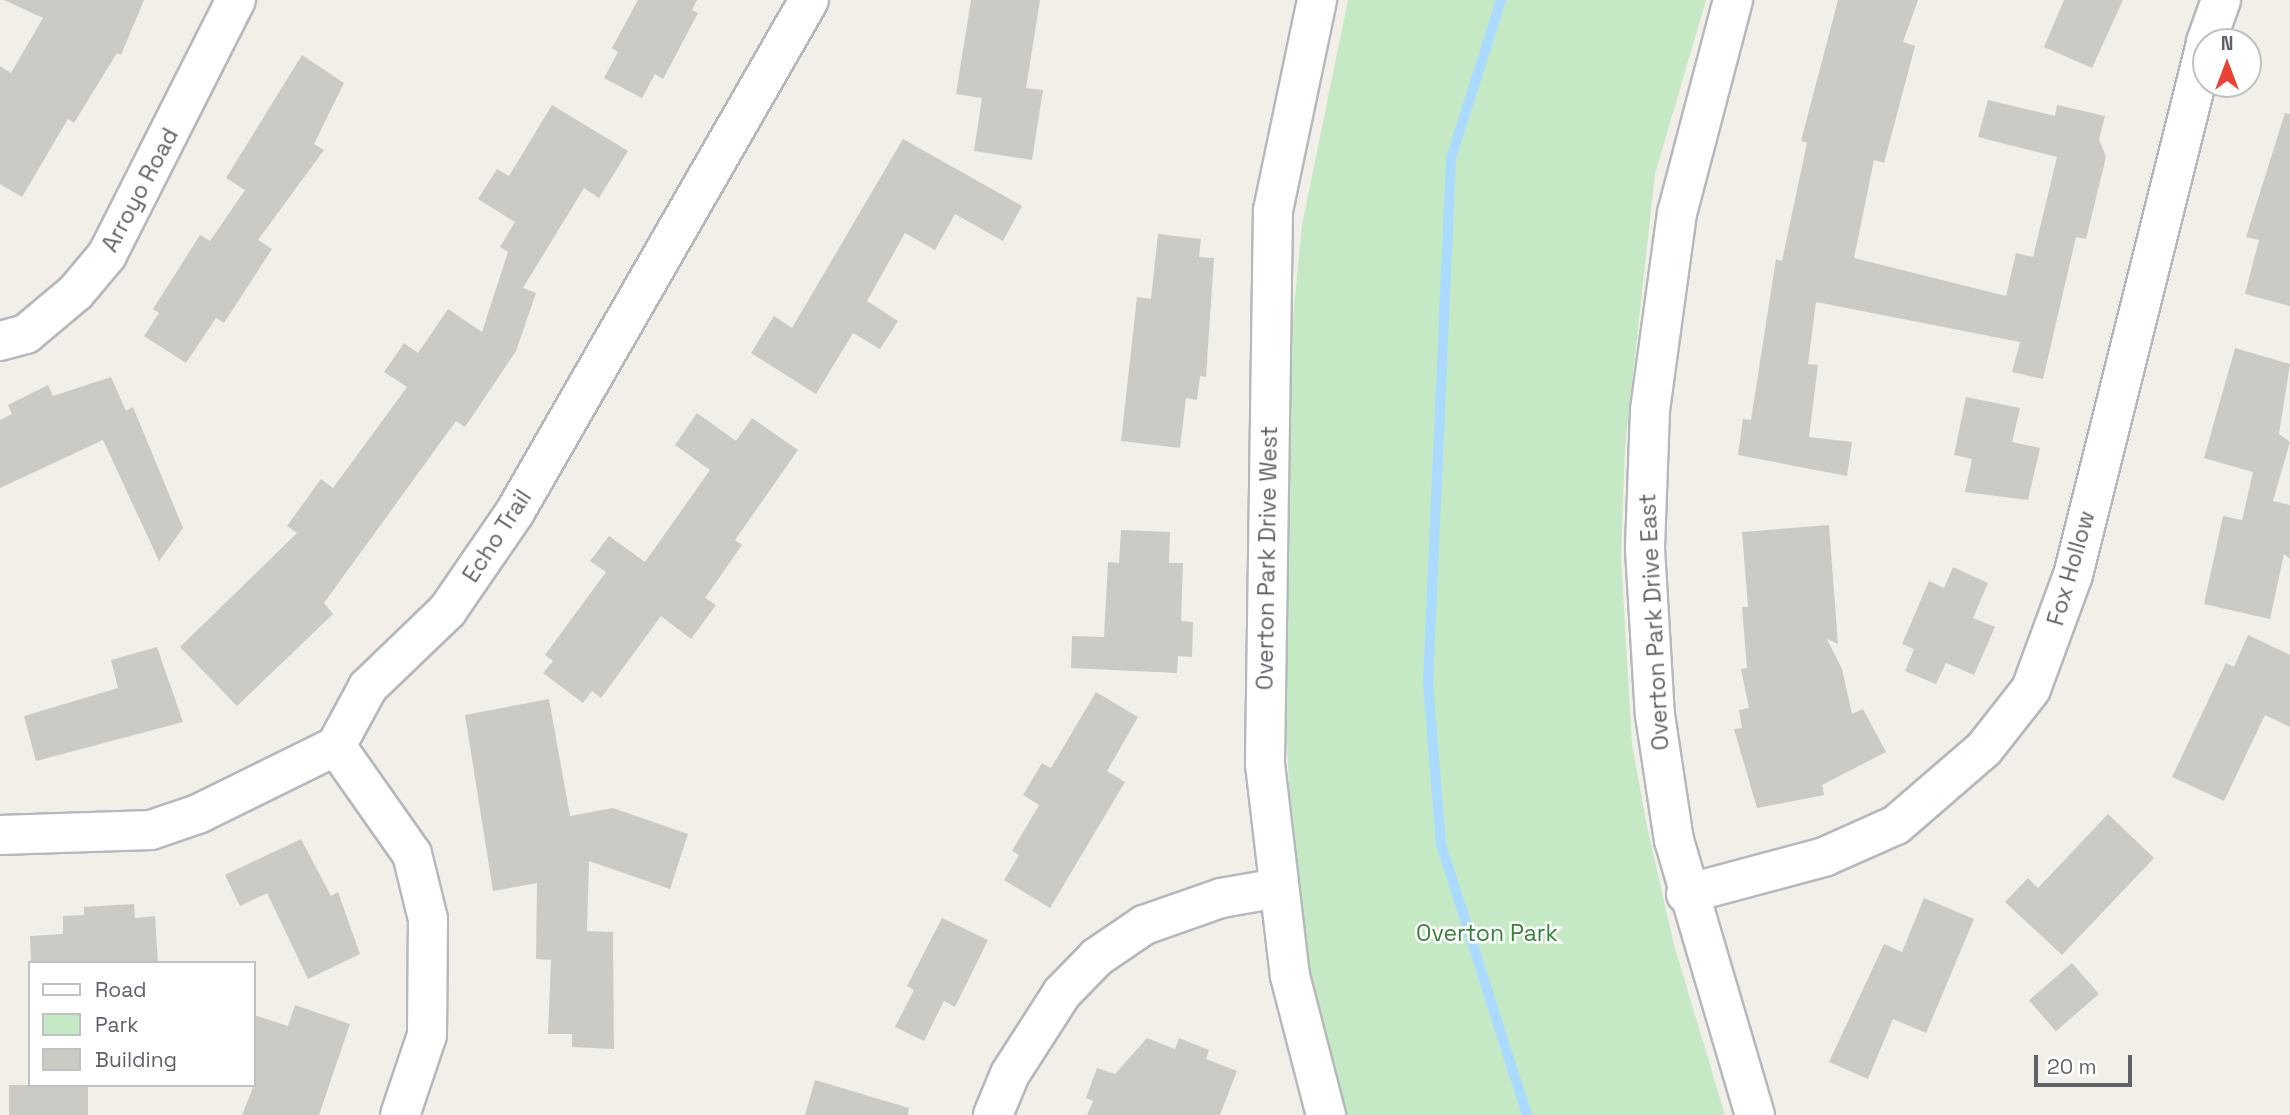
<!DOCTYPE html>
<style>
body{margin:0}
#map{position:relative;width:2290px;height:1115px;overflow:hidden;background:#f1efe8;font-family:"Space Grotesk",sans-serif}
div>[style]{position:absolute}
[style*='--x']{left:calc(var(--x)*1px);top:calc(var(--y)*1px);width:calc(var(--w)*1px);rotate:calc(var(--a)*1deg)}
.green>*{inset:0;background:#c5e8c5}
.stream>*{height:10px;margin:-5px;padding:0 5px;transform-origin:5px;border-radius:5px;background:#aadaff}
.building>*{inset:0;background:#cccac5;transform-origin:0 0}
.roads{filter:drop-shadow(2px 0 #b5b8bc) drop-shadow(-2px 0 #b5b8bc) drop-shadow(0 2px #b5b8bc) drop-shadow(0 -2px #b5b8bc)}
.minor>*{height:38px;margin:-19px;padding:0 19px;transform-origin:19px;border-radius:19px;background:#fff}
span{translate:-50% -50%;white-space:nowrap;text-align:center;line-height:1.15;-webkit-text-stroke:5px #fff;paint-order:stroke}
.street-label{font-size:23px;color:#5f6368}
.park-label{font-size:23px;color:#348238}
.legend{position:absolute;left:28px;top:961px;width:228px;height:126px;box-sizing:border-box;background:#fff;border:2px solid #bfc1c3;margin:0;padding:9px 12px;list-style:none;font-size:21px;color:#5f6368}
.legend li{display:flex;align-items:center;gap:14px;height:35px}
.legend b{width:35px;border:2px solid #bfc1c3}
.north{position:absolute;left:2192px;top:28px;width:70px;height:70px;box-sizing:border-box;background:#fff;border:2px solid #bfc1c3;border-radius:50%;rotate:0deg;font-size:19px;font-weight:700;line-height:28px;text-align:center;color:#5f6368}
.north::after{content:'';display:block;margin:auto;width:24px;height:32px;background:#ea4335;clip-path:polygon(50% 0,100% 100%,50% 72%,0 100%)}
.scale{position:absolute;left:2034px;top:1055px;width:98px;height:32px;box-sizing:border-box;border:4px solid #5f6368;border-top:0;padding-left:9px;font-size:21px;line-height:24px;white-space:nowrap;color:#5f6368;-webkit-text-stroke:5px #fff;paint-order:stroke}
</style>
<div id="map">
<div class="green">
<i style="clip-path:polygon(1348px 0,1706px 0,1655px 174px,1625px 446px,1621px 557px,1632px 744px,1646px 822px,1674px 945px,1725px 1115px,1344px 1115px,1313px 991px,1291px 831px,1285px 701px,1290px 349px,1302px 225px)"></i>
</div>
<div class="stream">
<i style="--x:1501;--y:0;--w:167;--a:107.5"></i>
<i style="--x:1451;--y:159;--w:525;--a:92.51"></i>
<i style="--x:1428;--y:683;--w:162;--a:85.4"></i>
<i style="--x:1441;--y:844;--w:284;--a:72.4"></i>
</div>
<div class="building">
<i style="clip-path:polygon(4px 0,144px 0,121px 55px,117px 53px,74px 123px,68px 119px,22px 197px,0 184px,0 66px,11px 73px,43px 18px)"></i>
<i style="clip-path:polygon(638px 0,697px 0,692px 10px,698px 13px,663px 79px,655px 74px,642px 98px,604px 78px,618px 52px,612px 48px)"></i>
<i style="clip-path:polygon(971px 0,1040px 0,1026px 88px,1043px 90px,1032px 160px,974px 151px,982px 98px,956px 94px)"></i>
<i style="clip-path:polygon(1838px 0,1918px 0,1903px 42px,1915px 46px,1884px 163px,1874px 160px,1854px 258px,2006px 296px,2016px 253px,2033px 257px,2057px 157px,1978px 137px,1988px 100px,2055px 116px,2057px 105px,2105px 116px,2099px 139px,2106px 157px,2086px 239px,2076px 237px,2043px 379px,2012px 372px,2020px 342px,1816px 302px,1808px 364px,1818px 365px,1809px 437px,1852px 442px,1847px 476px,1738px 455px,1743px 419px,1751px 420px,1776px 259px,1782px 261px,1807px 143px,1801px 141px)"></i>
<i style="clip-path:polygon(2064px 0,2123px 0,2092px 68px,2044px 47px)"></i>
<i style="clip-path:polygon(302px 55px,344px 83px,314px 144px,324px 150px,258px 240px,272px 249px,224px 323px,216px 318px,186px 363px,144px 336px,159px 313px,153px 309px,200px 235px,210px 241px,245px 190px,226px 178px)"></i>
<i style="clip-path:polygon(552px 105px,628px 151px,599px 198px,584px 188px,523px 288px,536px 293px,516px 351px,465px 427px,456px 421px,324px 603px,333px 614px,237px 706px,180px 647px,297px 533px,287px 526px,321px 479px,333px 488px,407px 387px,384px 372px,404px 343px,418px 353px,448px 309px,482px 332px,508px 252px,500px 247px,515px 222px,478px 199px,497px 169px,509px 176px)"></i>
<i style="clip-path:polygon(2285px 113px,2290px 114px,2290px 306px,2245px 294px,2259px 240px,2246px 237px)"></i>
<i style="clip-path:polygon(903px 139px,1022px 206px,1003px 241px,955px 214px,935px 250px,905px 233px,867px 301px,898px 321px,880px 349px,853px 333px,816px 394px,751px 353px,774px 316px,792px 328px)"></i>
<i style="clip-path:polygon(1158px 234px,1201px 239px,1199px 257px,1214px 258px,1206px 377px,1200px 376px,1197px 400px,1186px 398px,1180px 448px,1121px 441px,1137px 297px,1151px 299px)"></i>
<i style="clip-path:polygon(2235px 348px,2290px 364px,2279px 434px,2290px 442px,2273px 501px,2290px 505px,2290px 559px,2284px 554px,2270px 619px,2204px 604px,2223px 516px,2242px 520px,2253px 472px,2204px 458px)"></i>
<i style="clip-path:polygon(111px 377px,126px 411px,133px 407px,183px 528px,159px 561px,103px 440px,0 488px,0 420px,12px 414px,8px 405px,48px 385px,53px 396px)"></i>
<i style="clip-path:polygon(1966px 397px,2020px 408px,2012px 442px,2040px 448px,2028px 500px,1965px 492px,1972px 459px,1954px 455px)"></i>
<i style="clip-path:polygon(697px 413px,736px 441px,752px 418px,798px 450px,735px 540px,742px 545px,705px 598px,716px 605px,691px 639px,661px 616px,601px 698px,592px 691px,583px 703px,543px 673px,553px 661px,545px 655px,606px 572px,590px 561px,609px 536px,645px 562px,710px 470px,675px 445px)"></i>
<i style="clip-path:polygon(1829px 525px,1838px 644px,1827px 639px,1842px 669px,1852px 714px,1863px 709px,1886px 752px,1822px 785px,1824px 795px,1757px 808px,1734px 729px,1742px 728px,1739px 710px,1749px 708px,1741px 669px,1747px 668px,1742px 607px,1748px 607px,1742px 532px)"></i>
<i style="clip-path:polygon(1121px 530px,1170px 532px,1169px 563px,1183px 563px,1181px 621px,1193px 622px,1192px 657px,1178px 656px,1177px 673px,1071px 668px,1072px 636px,1104px 637px,1108px 562px,1119px 563px)"></i>
<i style="clip-path:polygon(1953px 567px,1988px 583px,1973px 618px,1995px 627px,1974px 675px,1946px 663px,1936px 684px,1905px 671px,1914px 649px,1902px 644px,1929px 581px,1944px 588px)"></i>
<i style="clip-path:polygon(2248px 635px,2290px 655px,2290px 727px,2265px 715px,2224px 801px,2172px 777px,2226px 663px,2234px 667px)"></i>
<i style="clip-path:polygon(157px 647px,183px 722px,36px 761px,24px 716px,118px 688px,111px 660px)"></i>
<i style="clip-path:polygon(1096px 692px,1138px 717px,1107px 771px,1125px 782px,1050px 908px,1004px 880px,1019px 855px,1012px 851px,1039px 805px,1023px 795px,1042px 763px,1051px 768px)"></i>
<i style="clip-path:polygon(549px 699px,570px 816px,613px 808px,688px 834px,670px 889px,589px 861px,587px 931px,613px 932px,614px 1049px,572px 1047px,572px 1034px,548px 1034px,551px 960px,536px 959px,537px 883px,493px 891px,465px 715px)"></i>
<i style="clip-path:polygon(2108px 814px,2154px 858px,2062px 955px,2005px 902px,2028px 878px,2038px 888px)"></i>
<i style="clip-path:polygon(301px 839px,331px 896px,338px 892px,360px 954px,308px 979px,267px 893px,240px 906px,225px 875px)"></i>
<i style="clip-path:polygon(1924px 898px,1974px 919px,1926px 1033px,1893px 1019px,1868px 1079px,1829px 1062px,1884px 944px,1902px 952px)"></i>
<i style="clip-path:polygon(134px 904px,135px 918px,155px 916px,158px 963px,31px 963px,30px 936px,63px 934px,63px 916px,84px 915px,84px 907px)"></i>
<i style="clip-path:polygon(942px 918px,988px 940px,955px 1007px,944px 1001px,924px 1041px,895px 1027px,914px 990px,907px 986px)"></i>
<i style="left:2072px;top:963px;width:41px;height:57px;rotate:49deg"></i>
<i style="clip-path:polygon(295px 1005px,350px 1024px,319px 1115px,242px 1115px,254px 1085px,254px 1015px,288px 1026px)"></i>
<i style="clip-path:polygon(1147px 1038px,1175px 1049px,1179px 1038px,1209px 1050px,1206px 1059px,1237px 1071px,1220px 1115px,1087px 1115px,1093px 1101px,1086px 1098px,1097px 1068px,1115px 1074px)"></i>
<i style="clip-path:polygon(815px 1080px,909px 1108px,908px 1115px,805px 1115px)"></i>
<i style="left:9px;top:1085px;width:79px;height:30px"></i>
</div>
<div class="roads">
<div class="minor">
<i style="--x:1317;--y:0;--w:215;--a:101.8"></i>
<i style="--x:1273;--y:210;--w:554;--a:90.83"></i>
<i style="--x:1265;--y:764;--w:213;--a:83.3"></i>
<i style="--x:1290;--y:976;--w:144;--a:75.5"></i>
<i style="--x:1733;--y:0;--w:220;--a:104.7"></i>
<i style="--x:1677;--y:213;--w:200;--a:97.8"></i>
<i style="--x:1650;--y:411;--w:138;--a:92.1"></i>
<i style="--x:1645;--y:549;--w:166;--a:86.6"></i>
<i style="--x:1655;--y:715;--w:126;--a:81.4"></i>
<i style="--x:1674;--y:840;--w:287;--a:73.6"></i>
<i style="--x:2206;--y:42;--w:45;--a:-70.3"></i>
<i style="--x:0;--y:341;--w:27;--a:-15"></i>
<i style="--x:26;--y:334;--w:65;--a:-40"></i>
<i style="--x:76;--y:292;--w:48;--a:-50"></i>
<i style="--x:107;--y:255;--w:286;--a:-63.2"></i>
<i style="--x:336;--y:746;--w:132;--a:54.9"></i>
<i style="--x:412;--y:854;--w:67;--a:76.2"></i>
<i style="--x:428;--y:919;--w:116;--a:90.5"></i>
<i style="--x:427;--y:1035;--w:84;--a:108.6"></i>
<i style="--x:0;--y:835;--w:151;--a:-1.9"></i>
<i style="--x:151;--y:830;--w:50;--a:-18.8"></i>
<i style="--x:198;--y:814;--w:154;--a:-26.2"></i>
<i style="--x:336;--y:746;--w:67;--a:-61.5"></i>
<i style="--x:368;--y:687;--w:110;--a:-43.9"></i>
<i style="--x:447;--y:611;--w:120;--a:-55.5"></i>
<i style="--x:515;--y:512;--w:590;--a:-60.13"></i>
<i style="--x:1686;--y:894;--w:143;--a:-15"></i>
<i style="--x:1824;--y:857;--w:79;--a:-24"></i>
<i style="--x:1896;--y:825;--w:116;--a:-40.8"></i>
<i style="--x:1984;--y:749;--w:76;--a:-51.9"></i>
<i style="--x:2031;--y:689;--w:121;--a:-69.8"></i>
<i style="--x:2073;--y:575;--w:548;--a:-75.96"></i>
<i style="--x:993;--y:1115;--w:44;--a:-67.5"></i>
<i style="--x:1010;--y:1074;--w:96;--a:-57.3"></i>
<i style="--x:1062;--y:993;--w:50;--a:-45.8"></i>
<i style="--x:1097;--y:957;--w:57;--a:-34.2"></i>
<i style="--x:1144;--y:925;--w:82;--a:-19.3"></i>
<i style="--x:1221;--y:898;--w:58;--a:-10"></i>
</div>
</div>
<div class="street-label">
<span style="left:140px;top:190px;rotate:-62deg">Arroyo Road</span>
<span style="left:497px;top:536px;rotate:-57deg">Echo Trail</span>
<span style="left:1267px;top:558px;rotate:-89deg">Overton Park Drive West</span>
<span style="left:2071px;top:568px;rotate:-74deg">Fox Hollow</span>
<span style="left:1654px;top:622px;rotate:-93deg">Overton Park Drive East</span>
</div>
<div class="park-label">
<span style="left:1487px;top:933px">Overton Park</span>
</div>
<ul class="legend">
<li><b style="height:9px;background:#fff"></b>Road</li>
<li><b style="height:19px;background:#c5e8c5"></b>Park</li>
<li><b style="height:19px;background:#cccac5"></b>Building</li>
</ul>
<div class="north">N</div>
<div class="scale">20 m</div>
</div>
